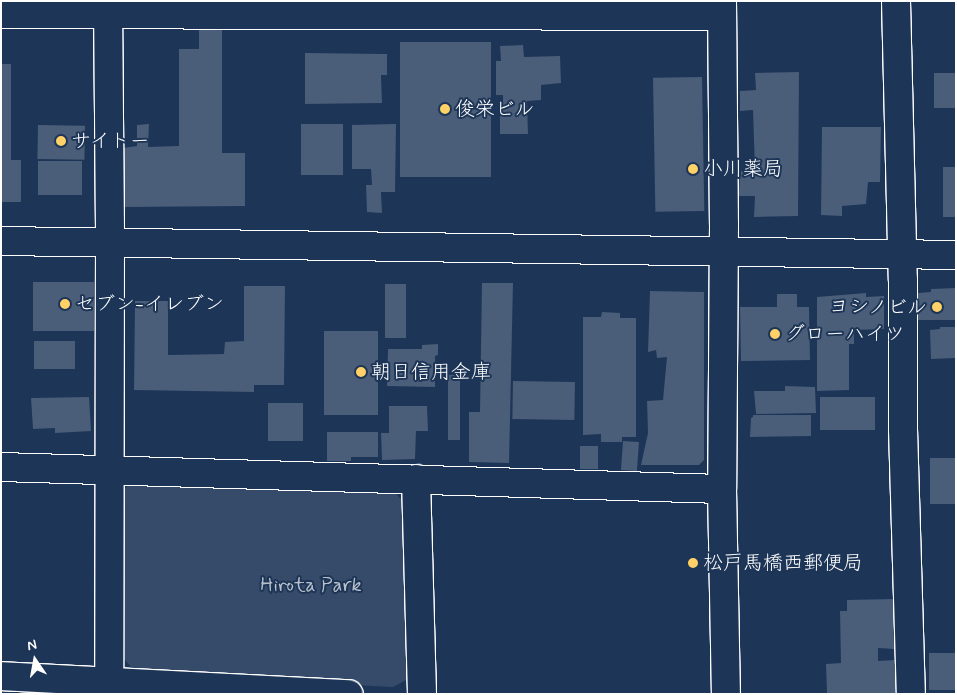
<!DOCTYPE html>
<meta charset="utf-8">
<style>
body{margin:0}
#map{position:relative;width:957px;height:695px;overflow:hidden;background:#1d3557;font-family:Mynerve,"Klee One",sans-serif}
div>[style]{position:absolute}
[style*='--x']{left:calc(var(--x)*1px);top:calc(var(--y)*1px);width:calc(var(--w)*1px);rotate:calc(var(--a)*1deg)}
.green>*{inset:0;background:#364b69}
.building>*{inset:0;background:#4a5d79;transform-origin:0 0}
.roads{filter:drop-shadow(1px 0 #fff) drop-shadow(-1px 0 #fff) drop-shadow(0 1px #fff) drop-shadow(0 -1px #fff)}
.minor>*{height:28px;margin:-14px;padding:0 14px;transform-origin:14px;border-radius:14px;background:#1d3557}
.dots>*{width:14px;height:14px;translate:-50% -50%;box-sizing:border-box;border:2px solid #1d3557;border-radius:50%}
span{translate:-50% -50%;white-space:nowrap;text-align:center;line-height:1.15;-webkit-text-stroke:4px #1d3557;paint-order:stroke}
.poi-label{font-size:20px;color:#fff}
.left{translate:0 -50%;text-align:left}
.right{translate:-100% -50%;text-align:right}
.park-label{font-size:20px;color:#b9c0ca}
.frame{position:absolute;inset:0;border:2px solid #fff;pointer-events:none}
.north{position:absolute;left:10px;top:635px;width:50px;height:50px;-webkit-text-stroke:4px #1d3557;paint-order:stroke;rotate:348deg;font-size:14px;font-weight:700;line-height:20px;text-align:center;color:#fff}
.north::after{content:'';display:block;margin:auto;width:18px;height:22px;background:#fff;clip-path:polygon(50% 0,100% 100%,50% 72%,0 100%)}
</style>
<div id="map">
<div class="green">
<i style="clip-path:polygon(131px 483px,392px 490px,403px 501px,408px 679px,393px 687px,137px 674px,120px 654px,119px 494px)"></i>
</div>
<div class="building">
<i style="clip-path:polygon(199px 30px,222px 30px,222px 153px,245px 153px,245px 206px,123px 207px,123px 148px,137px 146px,137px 125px,149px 124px,148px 147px,179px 146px,179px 49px,199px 49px)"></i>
<i style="left:400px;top:42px;width:91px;height:135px"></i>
<i style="clip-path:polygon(523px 45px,524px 57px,560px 56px,561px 83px,541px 85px,541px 100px,527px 101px,528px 134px,500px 134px,500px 107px,503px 107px,503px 95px,496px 95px,496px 61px,501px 61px,500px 46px)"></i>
<i style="clip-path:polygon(305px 53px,387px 54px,387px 75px,381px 75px,382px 103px,305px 104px)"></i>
<i style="clip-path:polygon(1px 64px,11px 64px,11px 160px,21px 160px,21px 202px,1px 202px)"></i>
<i style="clip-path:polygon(799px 72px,798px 216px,754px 217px,755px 196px,739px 196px,740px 171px,755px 171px,753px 110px,740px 111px,740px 91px,756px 90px,755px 73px)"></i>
<i style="left:934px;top:73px;width:22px;height:35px"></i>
<i style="left:702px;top:77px;width:134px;height:49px;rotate:89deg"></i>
<i style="left:301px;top:124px;width:42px;height:51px"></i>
<i style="clip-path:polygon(396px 124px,395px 192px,381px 192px,382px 213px,367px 212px,366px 185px,372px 185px,371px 169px,352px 169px,352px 125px)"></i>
<i style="left:38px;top:125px;width:47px;height:34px;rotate:1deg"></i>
<i style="clip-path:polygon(822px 127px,881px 127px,880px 182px,868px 182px,866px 204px,842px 206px,842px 216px,821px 215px)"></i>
<i style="left:82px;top:161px;width:34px;height:44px;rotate:90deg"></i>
<i style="left:943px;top:167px;width:13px;height:50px"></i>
<i style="left:94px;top:282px;width:49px;height:61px;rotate:90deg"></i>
<i style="clip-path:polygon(482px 283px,513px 283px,509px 463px,469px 462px,469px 412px,480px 412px)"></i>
<i style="left:385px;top:284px;width:21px;height:54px"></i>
<i style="clip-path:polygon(244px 286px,285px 286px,284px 385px,254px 385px,254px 392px,134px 390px,135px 301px,168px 301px,168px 355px,224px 354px,225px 342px,244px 341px)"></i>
<i style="clip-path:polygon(956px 288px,956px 320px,917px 320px,918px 293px,931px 292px,931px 289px)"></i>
<i style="clip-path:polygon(650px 291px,704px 292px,704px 460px,699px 465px,641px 465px,648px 433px,647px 401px,663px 400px,667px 357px,657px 358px,656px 350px,648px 352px)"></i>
<i style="clip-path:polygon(866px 293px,866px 297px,884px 296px,884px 329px,854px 330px,854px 344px,849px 344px,849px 390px,817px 391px,817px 297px)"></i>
<i style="clip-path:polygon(777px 294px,797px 294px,797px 307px,809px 307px,810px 360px,741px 361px,740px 307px,777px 307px)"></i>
<i style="clip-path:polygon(602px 312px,620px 313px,620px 318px,636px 318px,636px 437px,622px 437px,622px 442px,601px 442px,601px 434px,583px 435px,583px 317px,601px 317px)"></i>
<i style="clip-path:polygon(940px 327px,956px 327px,956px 358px,931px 359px,930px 330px,940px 329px)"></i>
<i style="left:324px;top:331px;width:54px;height:84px"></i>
<i style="left:34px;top:341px;width:41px;height:28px"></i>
<i style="clip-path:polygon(438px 344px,438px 355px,435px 356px,435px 387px,387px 386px,388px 349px,422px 349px,422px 345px)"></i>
<i style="left:448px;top:375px;width:12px;height:65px"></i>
<i style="left:513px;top:381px;width:62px;height:38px;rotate:1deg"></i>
<i style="clip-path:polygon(785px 386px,815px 387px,816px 413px,756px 414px,754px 391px,785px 391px)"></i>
<i style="clip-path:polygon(89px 397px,91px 431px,55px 433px,55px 428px,33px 429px,31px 398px)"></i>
<i style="left:820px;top:397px;width:55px;height:33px"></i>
<i style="left:268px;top:403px;width:35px;height:38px"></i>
<i style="clip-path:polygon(389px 406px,427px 406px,428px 431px,416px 431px,415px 459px,382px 460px,381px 433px,389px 433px)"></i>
<i style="clip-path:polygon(753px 415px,811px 415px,811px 436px,750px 437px,751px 418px,753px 417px)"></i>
<i style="clip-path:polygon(327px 432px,378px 432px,378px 457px,351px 457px,351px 461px,327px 461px)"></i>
<i style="left:623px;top:441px;width:16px;height:29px;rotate:4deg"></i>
<i style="left:580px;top:446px;width:18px;height:23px"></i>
<i style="left:956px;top:458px;width:46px;height:26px;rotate:90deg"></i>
<i style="clip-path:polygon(893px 599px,894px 649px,878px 648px,878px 661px,895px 660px,896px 694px,827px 694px,826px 664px,841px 663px,840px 611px,847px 611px,847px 600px)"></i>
<i style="left:929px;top:653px;width:27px;height:37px"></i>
</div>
<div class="roads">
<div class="minor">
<i style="--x:108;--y:1;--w:241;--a:89.5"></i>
<i style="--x:110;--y:242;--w:452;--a:90.1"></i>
<i style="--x:722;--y:1;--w:224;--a:89.5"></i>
<i style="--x:724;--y:225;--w:264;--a:90.4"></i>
<i style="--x:722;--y:489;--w:205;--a:88.9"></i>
<i style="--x:896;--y:1;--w:279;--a:88.6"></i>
<i style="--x:903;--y:280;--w:149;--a:90"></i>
<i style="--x:903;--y:429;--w:265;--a:88.3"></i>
<i style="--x:1;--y:14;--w:721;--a:0.16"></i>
<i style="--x:1;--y:241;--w:955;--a:0.84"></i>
<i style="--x:1;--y:467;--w:721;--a:1.75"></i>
<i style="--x:416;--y:479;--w:215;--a:88.4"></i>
<i style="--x:1;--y:676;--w:348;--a:3"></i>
</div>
</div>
<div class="dots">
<i style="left:445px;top:109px;background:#ffd166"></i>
<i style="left:61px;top:141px;background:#ffd166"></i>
<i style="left:693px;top:169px;background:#ffd166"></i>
<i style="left:65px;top:304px;background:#ffd166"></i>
<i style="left:937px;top:307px;background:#ffd166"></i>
<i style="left:775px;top:334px;background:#ffd166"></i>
<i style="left:361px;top:372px;background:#ffd166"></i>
<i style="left:693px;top:563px;background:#ffd166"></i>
</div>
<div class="poi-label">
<span class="left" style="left:455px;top:109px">俊栄ビル</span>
<span class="left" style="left:71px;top:141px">サイトー</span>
<span class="left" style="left:703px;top:169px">小川薬局</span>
<span class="left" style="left:75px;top:304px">セブン-イレブン</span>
<span class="right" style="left:927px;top:307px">ヨシノビル</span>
<span class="left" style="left:785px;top:334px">グローハイツ</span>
<span class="left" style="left:371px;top:372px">朝日信用金庫</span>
<span class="left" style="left:703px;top:563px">松戸馬橋西郵便局</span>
</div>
<div class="park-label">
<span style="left:311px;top:585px">Hirota Park</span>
</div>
<div class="frame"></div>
<div class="north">N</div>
</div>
